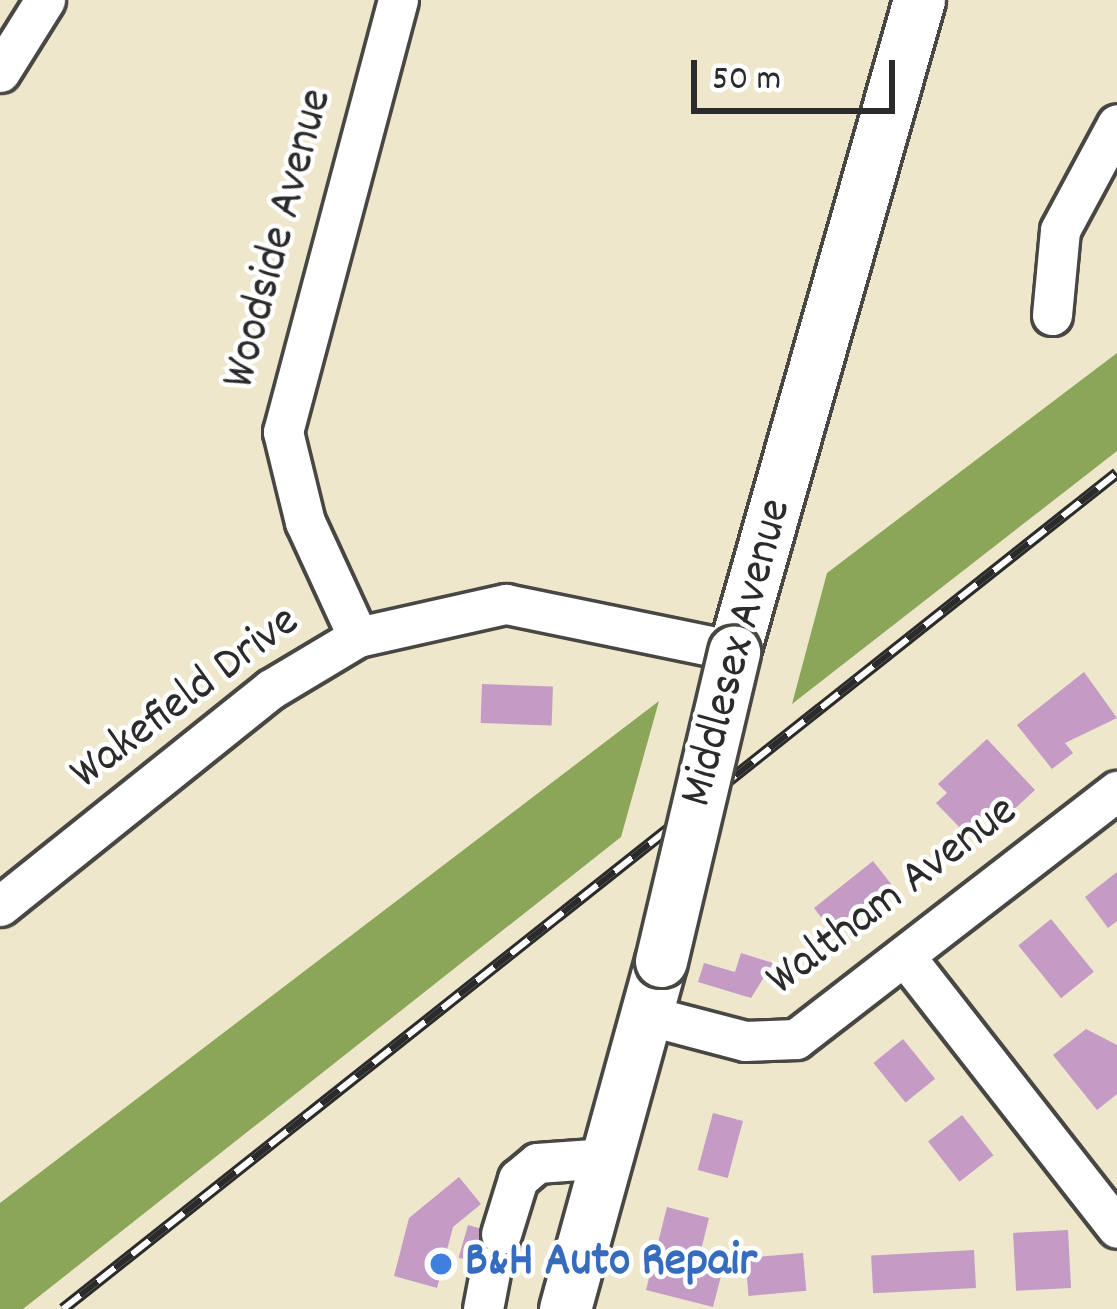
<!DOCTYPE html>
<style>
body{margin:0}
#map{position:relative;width:1117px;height:1309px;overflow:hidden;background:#eee7cc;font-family:Dekko,sans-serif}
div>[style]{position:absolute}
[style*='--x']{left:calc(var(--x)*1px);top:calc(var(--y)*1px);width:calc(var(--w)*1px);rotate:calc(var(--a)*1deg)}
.forest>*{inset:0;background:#8ca659}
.building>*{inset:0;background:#c39bc4;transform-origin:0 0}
.roads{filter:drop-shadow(3px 0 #484743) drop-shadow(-3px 0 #484743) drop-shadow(0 3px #484743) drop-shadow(0 -3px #484743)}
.minor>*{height:39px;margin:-19.5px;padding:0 19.5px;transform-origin:19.5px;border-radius:19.5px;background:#fff}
.major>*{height:51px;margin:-25.5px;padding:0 25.5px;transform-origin:25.5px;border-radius:25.5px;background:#fff}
.rail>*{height:12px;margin-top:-6px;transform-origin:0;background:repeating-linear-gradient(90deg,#fff 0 22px,#2b2b2b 0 44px);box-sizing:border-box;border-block:3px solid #2b2b2b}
.bridges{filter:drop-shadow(3px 0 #484743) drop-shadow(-3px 0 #484743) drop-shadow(0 3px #484743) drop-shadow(0 -3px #484743)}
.major-bridge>*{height:51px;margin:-25.5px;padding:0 25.5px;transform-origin:25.5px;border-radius:25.5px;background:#fff}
.dots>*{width:33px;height:33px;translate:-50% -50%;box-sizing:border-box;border:6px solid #fff;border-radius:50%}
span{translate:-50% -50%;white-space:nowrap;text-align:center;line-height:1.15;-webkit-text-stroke:9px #fff;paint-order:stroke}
.street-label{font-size:48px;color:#2b2b2b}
.shop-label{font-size:48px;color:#366cbe;font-weight:700}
.left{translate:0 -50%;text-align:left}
.scale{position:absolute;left:691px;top:60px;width:204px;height:54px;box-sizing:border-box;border:6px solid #2b2b2b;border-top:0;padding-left:15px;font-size:36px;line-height:42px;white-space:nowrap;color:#2b2b2b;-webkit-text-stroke:9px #fff;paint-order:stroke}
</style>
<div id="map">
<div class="forest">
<i style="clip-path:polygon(1117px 353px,1117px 451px,792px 704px,827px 573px)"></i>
<i style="clip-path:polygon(659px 701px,621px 837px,23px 1309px,0 1309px,0 1203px)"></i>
</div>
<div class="building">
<i style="clip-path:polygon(1084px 672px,1117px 718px,1065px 743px,1073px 753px,1052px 769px,1017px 725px)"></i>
<i style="left:482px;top:684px;width:71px;height:39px;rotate:2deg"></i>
<i style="clip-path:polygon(987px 739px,1035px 790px,1009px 814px,997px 801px,964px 832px,936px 803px,947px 793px,938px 784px)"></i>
<i style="clip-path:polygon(873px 861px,895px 889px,830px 929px,814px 908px)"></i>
<i style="clip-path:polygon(1117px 872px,1117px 921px,1108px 928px,1085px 897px)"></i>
<i style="left:1051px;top:919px;width:68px;height:42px;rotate:51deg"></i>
<i style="clip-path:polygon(741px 953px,773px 963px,751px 998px,698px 982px,704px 963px,735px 972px)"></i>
<i style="clip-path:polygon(1086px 1029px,1117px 1045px,1117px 1094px,1097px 1110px,1053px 1055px)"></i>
<i style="left:903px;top:1039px;width:51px;height:38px;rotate:51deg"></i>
<i style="left:713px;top:1113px;width:31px;height:59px;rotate:15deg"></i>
<i style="left:962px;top:1115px;width:51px;height:43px;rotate:52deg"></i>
<i style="clip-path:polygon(459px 1177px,481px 1204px,453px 1227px,437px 1288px,394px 1276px,409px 1218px)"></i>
<i style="clip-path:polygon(667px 1207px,709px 1218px,697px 1266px,722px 1272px,713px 1307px,646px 1290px)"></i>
<i style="left:468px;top:1225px;width:59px;height:34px;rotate:16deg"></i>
<i style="left:1068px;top:1230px;width:58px;height:55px;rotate:87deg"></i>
<i style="left:974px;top:1250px;width:38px;height:103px;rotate:87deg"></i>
<i style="left:803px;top:1253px;width:38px;height:58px;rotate:85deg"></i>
</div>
<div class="roads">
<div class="minor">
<i style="--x:0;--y:72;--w:85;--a:-58"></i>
<i style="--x:1052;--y:315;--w:85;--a:-84.6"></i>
<i style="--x:1060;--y:230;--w:120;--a:-61.7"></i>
<i style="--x:358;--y:637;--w:127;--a:-114.7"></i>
<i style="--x:305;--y:522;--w:93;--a:-103.7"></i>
<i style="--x:283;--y:432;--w:447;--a:-75.1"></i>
<i style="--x:0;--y:906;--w:347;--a:-38.7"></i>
<i style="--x:271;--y:689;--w:101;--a:-30.9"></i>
<i style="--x:358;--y:637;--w:152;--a:-12.6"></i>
<i style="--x:506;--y:604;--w:233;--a:11.6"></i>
<i style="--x:907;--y:959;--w:341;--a:52"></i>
<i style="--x:646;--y:1015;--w:102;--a:14.7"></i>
<i style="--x:745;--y:1041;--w:51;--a:-2.2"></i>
<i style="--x:796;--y:1039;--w:406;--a:-37.7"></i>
<i style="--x:501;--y:1234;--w:58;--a:-72.8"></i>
<i style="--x:518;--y:1179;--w:25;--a:-40"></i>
<i style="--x:537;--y:1163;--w:70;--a:-4.1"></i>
<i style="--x:483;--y:1309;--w:43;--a:-79.2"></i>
</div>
<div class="major">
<i style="--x:734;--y:651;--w:677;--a:-74.14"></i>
<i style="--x:565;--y:1309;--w:361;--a:-74.6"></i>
</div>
</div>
<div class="rail">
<i style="--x:63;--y:1309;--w:1345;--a:-38.42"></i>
</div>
<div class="bridges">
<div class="major-bridge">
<i style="--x:661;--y:961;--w:318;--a:-76.7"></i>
</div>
</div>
<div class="dots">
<i style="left:441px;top:1264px;background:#3f7fe0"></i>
</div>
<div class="street-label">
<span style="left:280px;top:239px;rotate:-75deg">Woodside Avenue</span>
<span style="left:738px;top:653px;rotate:-75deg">Middlesex Avenue</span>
<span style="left:186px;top:699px;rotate:-37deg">Wakefield Drive</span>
<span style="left:893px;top:897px;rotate:-37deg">Waltham Avenue</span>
</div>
<div class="shop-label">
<span class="left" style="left:465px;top:1264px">B&amp;H Auto Repair</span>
</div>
<div class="scale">50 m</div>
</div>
